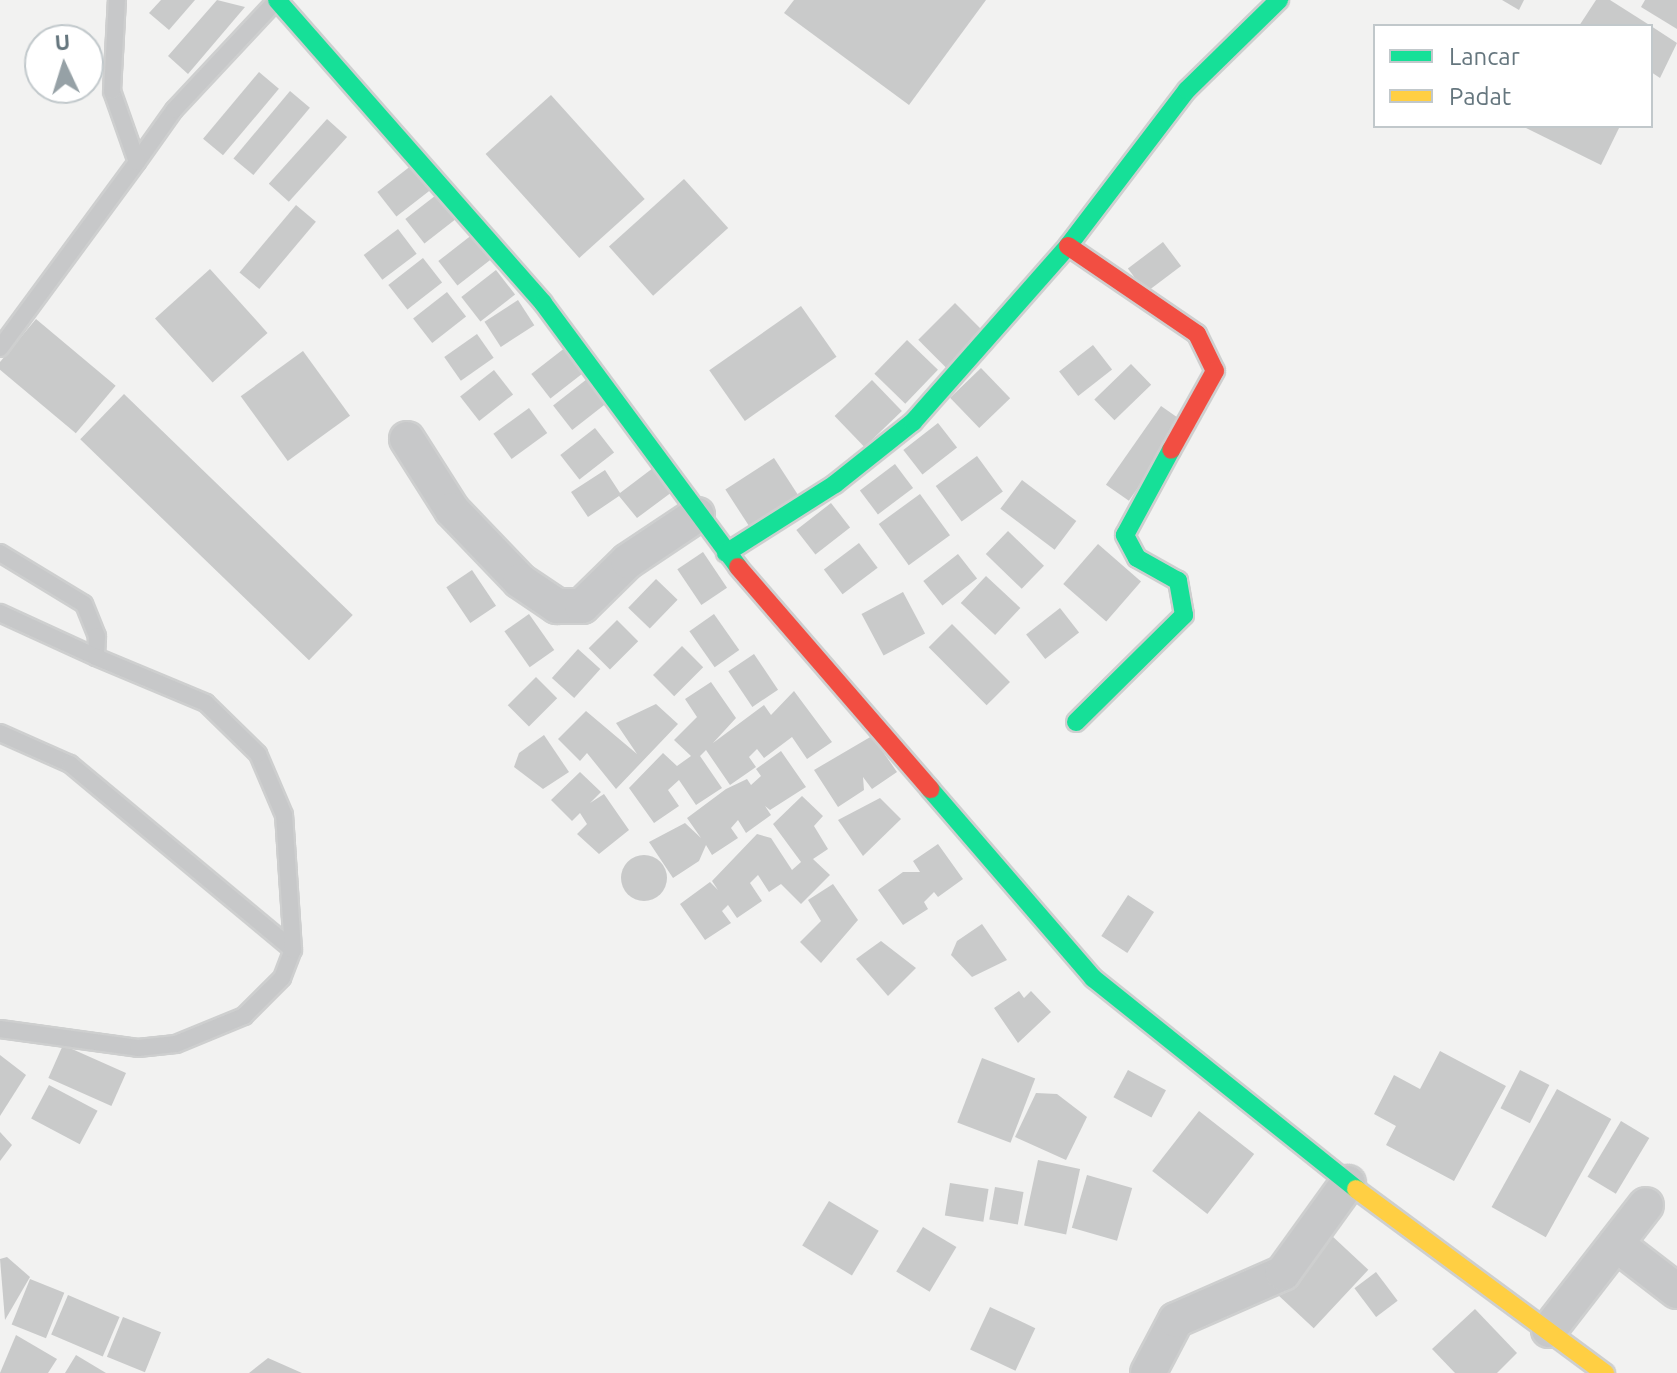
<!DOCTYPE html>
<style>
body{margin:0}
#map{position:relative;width:1677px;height:1373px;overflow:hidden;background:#f2f2f1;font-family:Ubuntu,sans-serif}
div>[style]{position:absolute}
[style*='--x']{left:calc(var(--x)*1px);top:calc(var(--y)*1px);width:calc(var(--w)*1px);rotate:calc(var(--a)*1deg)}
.building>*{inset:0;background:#c9caca;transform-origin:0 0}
.round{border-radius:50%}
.roads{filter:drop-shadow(2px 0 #cecfcf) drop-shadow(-2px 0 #cecfcf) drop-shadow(0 2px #cecfcf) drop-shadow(0 -2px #cecfcf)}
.lane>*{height:16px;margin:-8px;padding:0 8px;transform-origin:8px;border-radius:8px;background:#c7c8c9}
.street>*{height:34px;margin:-17px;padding:0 17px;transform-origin:17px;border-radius:17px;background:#c7c8c9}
.fast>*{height:18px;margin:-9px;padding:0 9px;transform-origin:9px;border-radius:9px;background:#16e098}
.slow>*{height:18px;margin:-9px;padding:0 9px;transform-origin:9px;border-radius:9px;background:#ffcf43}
.jam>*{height:18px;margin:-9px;padding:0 9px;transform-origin:9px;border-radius:9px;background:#f24e42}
span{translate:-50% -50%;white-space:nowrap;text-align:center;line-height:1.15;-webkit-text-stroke:8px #fff;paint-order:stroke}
.legend{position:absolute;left:1373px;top:24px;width:280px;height:104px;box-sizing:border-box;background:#fff;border:2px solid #c1c8cb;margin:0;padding:10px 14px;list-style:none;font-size:24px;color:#65767e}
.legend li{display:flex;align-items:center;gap:16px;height:40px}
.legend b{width:40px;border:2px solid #c1c8cb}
.north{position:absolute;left:24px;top:24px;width:80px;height:80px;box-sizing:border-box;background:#fff;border:2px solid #c1c8cb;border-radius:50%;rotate:356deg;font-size:22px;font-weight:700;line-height:32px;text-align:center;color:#65767e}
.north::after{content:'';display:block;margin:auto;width:28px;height:36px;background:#96a1a6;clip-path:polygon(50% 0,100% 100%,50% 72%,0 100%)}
</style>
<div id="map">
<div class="building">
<i style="clip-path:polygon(161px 0,195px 0,169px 30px,149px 13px)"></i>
<i style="clip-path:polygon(217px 0,245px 7px,188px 74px,168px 56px)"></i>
<i style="clip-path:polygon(794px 0,986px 0,909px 105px,784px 13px)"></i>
<i style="clip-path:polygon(1502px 0,1524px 0,1519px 10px)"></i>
<i style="clip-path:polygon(1596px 0,1610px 0,1651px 26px,1579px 26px)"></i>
<i style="clip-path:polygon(1645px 0,1677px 0,1677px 29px,1641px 7px)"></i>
<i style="clip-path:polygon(1651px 26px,1677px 43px,1660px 78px,1651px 72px)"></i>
<i style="left:259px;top:72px;width:26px;height:87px;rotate:40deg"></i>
<i style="left:290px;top:91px;width:26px;height:88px;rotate:40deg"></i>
<i style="left:551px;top:95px;width:140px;height:88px;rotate:48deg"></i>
<i style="left:327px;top:119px;width:27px;height:87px;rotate:42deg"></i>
<i style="clip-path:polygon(1522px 126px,1620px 126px,1601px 165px)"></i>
<i style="left:412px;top:165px;width:31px;height:44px;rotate:52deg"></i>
<i style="left:684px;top:179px;width:66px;height:101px;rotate:48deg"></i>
<i style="left:440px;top:192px;width:31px;height:44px;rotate:52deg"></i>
<i style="left:296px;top:205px;width:26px;height:88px;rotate:40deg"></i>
<i style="left:398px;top:229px;width:31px;height:43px;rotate:53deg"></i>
<i style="left:473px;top:234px;width:31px;height:44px;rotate:52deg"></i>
<i style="left:1163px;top:242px;width:30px;height:44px;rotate:53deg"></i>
<i style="left:423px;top:258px;width:31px;height:44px;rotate:52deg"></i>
<i style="left:210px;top:269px;width:86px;height:74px;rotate:48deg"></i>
<i style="left:496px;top:270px;width:31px;height:44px;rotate:52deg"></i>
<i style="left:447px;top:292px;width:31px;height:43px;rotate:52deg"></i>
<i style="left:518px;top:300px;width:30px;height:40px;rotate:57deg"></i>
<i style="left:955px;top:303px;width:42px;height:52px;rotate:45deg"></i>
<i style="left:801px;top:306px;width:62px;height:112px;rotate:55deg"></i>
<i style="left:36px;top:319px;width:104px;height:62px;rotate:40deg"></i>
<i style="left:477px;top:334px;width:29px;height:40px;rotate:55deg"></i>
<i style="left:907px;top:340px;width:43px;height:47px;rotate:44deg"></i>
<i style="left:1093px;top:345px;width:31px;height:43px;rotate:52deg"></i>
<i style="left:566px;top:347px;width:31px;height:44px;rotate:52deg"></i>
<i style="left:303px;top:351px;width:80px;height:77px;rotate:54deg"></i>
<i style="left:1131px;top:364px;width:29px;height:51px;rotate:46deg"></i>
<i style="left:981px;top:368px;width:42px;height:43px;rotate:46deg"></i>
<i style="left:494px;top:370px;width:31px;height:43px;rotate:52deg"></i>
<i style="left:587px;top:379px;width:31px;height:43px;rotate:52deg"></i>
<i style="left:872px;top:380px;width:43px;height:52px;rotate:46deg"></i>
<i style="left:124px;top:394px;width:318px;height:63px;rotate:44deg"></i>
<i style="left:1161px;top:406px;width:28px;height:96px;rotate:35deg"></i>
<i style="left:529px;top:408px;width:31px;height:44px;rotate:54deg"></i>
<i style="left:938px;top:423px;width:31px;height:44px;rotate:52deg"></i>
<i style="left:595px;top:428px;width:31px;height:44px;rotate:52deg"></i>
<i style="left:977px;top:456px;width:44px;height:51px;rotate:54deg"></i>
<i style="left:774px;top:458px;width:48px;height:58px;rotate:57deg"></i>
<i style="left:895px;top:464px;width:30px;height:44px;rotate:53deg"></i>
<i style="clip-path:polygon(653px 468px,672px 492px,637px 518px,619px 496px,588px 517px,571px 492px,605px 470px,620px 493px)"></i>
<i style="left:1022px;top:480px;width:68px;height:36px;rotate:37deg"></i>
<i style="left:920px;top:494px;width:51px;height:51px;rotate:54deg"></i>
<i style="left:831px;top:503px;width:31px;height:44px;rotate:52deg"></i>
<i style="left:1008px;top:531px;width:50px;height:32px;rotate:44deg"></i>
<i style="left:859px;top:543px;width:31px;height:44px;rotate:53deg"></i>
<i style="left:1098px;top:544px;width:57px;height:53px;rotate:41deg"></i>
<i style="left:703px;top:552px;width:43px;height:31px;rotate:56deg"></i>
<i style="left:958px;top:554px;width:31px;height:44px;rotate:52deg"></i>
<i style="left:472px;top:570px;width:43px;height:31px;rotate:56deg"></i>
<i style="left:986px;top:576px;width:47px;height:37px;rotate:43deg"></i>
<i style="left:656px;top:579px;width:30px;height:40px;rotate:44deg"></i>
<i style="left:903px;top:592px;width:47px;height:47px;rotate:62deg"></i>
<i style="left:1060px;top:608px;width:31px;height:43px;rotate:52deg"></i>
<i style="left:529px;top:614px;width:44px;height:30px;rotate:55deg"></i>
<i style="left:714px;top:614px;width:44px;height:30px;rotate:55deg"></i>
<i style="left:617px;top:620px;width:30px;height:40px;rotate:45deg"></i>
<i style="left:952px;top:624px;width:82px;height:33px;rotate:45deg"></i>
<i style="left:682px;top:646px;width:30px;height:41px;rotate:45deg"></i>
<i style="left:578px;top:649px;width:30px;height:39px;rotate:42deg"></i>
<i style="left:754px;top:654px;width:43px;height:31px;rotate:56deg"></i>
<i style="left:536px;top:677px;width:30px;height:40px;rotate:45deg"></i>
<i style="clip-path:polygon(711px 682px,736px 718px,713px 743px,764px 705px,771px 715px,794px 691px,832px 742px,807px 759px,792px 737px,764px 758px,757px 749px,749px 757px,756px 767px,730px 785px,706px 750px,700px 756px,722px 788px,696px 805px,679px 780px,668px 790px,679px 806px,654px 823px,629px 788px,663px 753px,677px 766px,691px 756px,674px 740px,697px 717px,685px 699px)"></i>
<i style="clip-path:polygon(656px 704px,678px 724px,616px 789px,587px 753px,580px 761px,558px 739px,586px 711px,637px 754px,616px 723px)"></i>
<i style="clip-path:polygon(544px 735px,569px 772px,543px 789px,514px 767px,519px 753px)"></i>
<i style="clip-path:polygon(872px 736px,897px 772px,872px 789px,863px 777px,864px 790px,838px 807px,814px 770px)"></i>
<i style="clip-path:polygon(781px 751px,806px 787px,770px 810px,765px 806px,771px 815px,746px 833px,738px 820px,731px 828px,738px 838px,712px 855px,706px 845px,699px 861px,673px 878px,649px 842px,685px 823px,701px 838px,687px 818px,726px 789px,747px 779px,751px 785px,761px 776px,756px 769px)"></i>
<i style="clip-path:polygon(580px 772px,601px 792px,590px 803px,604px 794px,629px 830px,599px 854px,577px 834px,587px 824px,580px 813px,572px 821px,551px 800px)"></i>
<i style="clip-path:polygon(802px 796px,823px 816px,814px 826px,828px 849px,813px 859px,830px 875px,801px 904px,781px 884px,769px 892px,758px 875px,750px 883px,762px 901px,737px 918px,728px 905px,722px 911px,731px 923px,705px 940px,680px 904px,710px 882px,718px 890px,712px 881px,757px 834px,771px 838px,792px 870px,801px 862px,773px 824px)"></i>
<i style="clip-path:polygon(880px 798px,901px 819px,863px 856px,838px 820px)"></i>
<i style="clip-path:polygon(938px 844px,963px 879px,938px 897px,934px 892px,924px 902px,928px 909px,903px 925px,878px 890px,903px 872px,920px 872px,913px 861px)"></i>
<i class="round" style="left:621px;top:855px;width:46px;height:46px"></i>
<i style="clip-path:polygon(833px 884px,858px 920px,821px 963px,800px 942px,821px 921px,808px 900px)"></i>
<i style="left:1128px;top:895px;width:31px;height:49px;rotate:33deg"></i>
<i style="clip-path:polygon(982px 924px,1007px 960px,972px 977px,951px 955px,957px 941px)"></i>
<i style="clip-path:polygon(881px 941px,916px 968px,888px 996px,856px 959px)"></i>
<i style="clip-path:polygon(1019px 991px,1024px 998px,1031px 991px,1051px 1012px,1018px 1043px,994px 1008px)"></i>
<i style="left:63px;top:1045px;width:69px;height:36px;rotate:24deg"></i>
<i style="clip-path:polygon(1440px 1051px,1506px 1086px,1454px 1181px,1386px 1145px,1396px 1126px,1374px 1114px,1394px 1075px,1420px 1089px)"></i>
<i style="clip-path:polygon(0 1055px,26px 1075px,0 1116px)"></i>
<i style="left:982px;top:1058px;width:57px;height:69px;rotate:21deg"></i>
<i style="left:1128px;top:1070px;width:43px;height:31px;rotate:28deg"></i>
<i style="left:1520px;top:1070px;width:33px;height:43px;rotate:27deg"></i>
<i style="left:49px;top:1085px;width:55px;height:38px;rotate:28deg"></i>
<i style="left:1557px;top:1089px;width:62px;height:135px;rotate:29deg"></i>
<i style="clip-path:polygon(1036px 1093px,1057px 1094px,1087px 1117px,1066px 1160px,1015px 1137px)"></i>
<i style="left:1199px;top:1111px;width:70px;height:76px;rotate:38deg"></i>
<i style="left:1621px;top:1121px;width:33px;height:65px;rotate:31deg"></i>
<i style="clip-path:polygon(0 1132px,12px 1145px,0 1161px)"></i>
<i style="left:1038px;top:1160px;width:43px;height:67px;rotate:12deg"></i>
<i style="left:1087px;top:1175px;width:47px;height:55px;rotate:16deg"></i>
<i style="left:950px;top:1183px;width:39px;height:33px;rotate:9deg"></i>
<i style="left:995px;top:1187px;width:29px;height:33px;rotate:10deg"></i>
<i style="left:829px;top:1201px;width:58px;height:52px;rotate:31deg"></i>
<i style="left:923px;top:1227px;width:39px;height:52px;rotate:31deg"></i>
<i style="left:1331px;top:1235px;width:51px;height:80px;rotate:43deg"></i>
<i style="clip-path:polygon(7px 1257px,30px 1277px,5px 1320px,0 1259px)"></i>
<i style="left:1376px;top:1272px;width:36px;height:27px;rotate:53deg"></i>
<i style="left:30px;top:1279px;width:37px;height:49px;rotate:22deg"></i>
<i style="left:68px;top:1295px;width:56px;height:43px;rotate:23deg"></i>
<i style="left:990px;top:1307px;width:50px;height:47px;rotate:25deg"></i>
<i style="clip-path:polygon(1475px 1309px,1517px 1353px,1497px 1373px,1455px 1373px,1432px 1349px)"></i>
<i style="left:123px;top:1317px;width:41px;height:43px;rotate:22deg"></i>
<i style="clip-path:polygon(16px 1335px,57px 1359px,48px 1373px,0 1373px)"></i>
<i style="clip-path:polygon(76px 1355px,106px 1373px,65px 1373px)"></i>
<i style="clip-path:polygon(268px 1358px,302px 1373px,249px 1373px)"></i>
</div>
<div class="roads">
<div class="lane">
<i style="--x:137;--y:162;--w:64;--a:-54.6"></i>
<i style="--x:174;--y:110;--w:149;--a:-46.9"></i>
<i style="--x:0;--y:348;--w:231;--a:-53.6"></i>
<i style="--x:137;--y:162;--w:75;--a:-109.4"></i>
<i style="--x:112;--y:91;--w:91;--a:-86.9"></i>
<i style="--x:0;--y:553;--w:98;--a:31.3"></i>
<i style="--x:84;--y:604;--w:35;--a:68"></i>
<i style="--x:97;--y:636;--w:21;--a:93"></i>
<i style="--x:96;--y:657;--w:106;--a:-155.4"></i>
<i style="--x:0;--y:733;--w:77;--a:23.9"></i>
<i style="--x:70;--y:764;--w:290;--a:39.8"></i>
<i style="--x:0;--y:1029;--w:139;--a:7.8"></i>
<i style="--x:138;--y:1048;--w:38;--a:-6"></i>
<i style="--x:176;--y:1044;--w:74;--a:-22.4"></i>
<i style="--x:244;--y:1016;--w:54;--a:-45"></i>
<i style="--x:282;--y:978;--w:30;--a:-69"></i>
<i style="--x:293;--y:950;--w:135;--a:-93.8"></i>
<i style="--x:284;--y:815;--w:66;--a:-113.1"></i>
<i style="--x:258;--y:754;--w:73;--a:-135.6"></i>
<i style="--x:206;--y:703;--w:119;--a:-157.3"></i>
</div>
<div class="street">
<i style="--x:407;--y:439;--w:84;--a:57.6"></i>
<i style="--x:452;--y:510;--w:98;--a:46.2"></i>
<i style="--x:520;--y:581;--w:45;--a:34"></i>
<i style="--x:557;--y:606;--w:25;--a:0"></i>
<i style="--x:582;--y:606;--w:64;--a:-44.4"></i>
<i style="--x:628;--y:561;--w:83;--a:-33.7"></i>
<i style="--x:1616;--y:1244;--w:77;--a:37.6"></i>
<i style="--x:1549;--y:1330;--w:158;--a:-52.2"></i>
<i style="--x:1148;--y:1373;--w:60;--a:-62.2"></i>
<i style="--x:1176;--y:1320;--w:117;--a:-23.7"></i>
<i style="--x:1283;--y:1273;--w:111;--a:-54.2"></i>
</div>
<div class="fast">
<i style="--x:277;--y:0;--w:403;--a:48.7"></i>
<i style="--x:543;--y:303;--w:328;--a:53.5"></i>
<i style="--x:726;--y:553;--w:129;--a:-32.3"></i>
<i style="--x:835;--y:484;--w:100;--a:-38.5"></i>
<i style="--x:913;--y:422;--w:235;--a:-48.6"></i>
<i style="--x:1068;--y:246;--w:196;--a:-52.7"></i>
<i style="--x:1187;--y:90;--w:129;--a:-44.4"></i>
<i style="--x:1076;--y:722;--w:152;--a:-44.7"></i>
<i style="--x:1184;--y:615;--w:35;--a:-100"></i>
<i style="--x:1178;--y:581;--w:47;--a:-150.7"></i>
<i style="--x:1137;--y:558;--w:26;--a:-118"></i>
<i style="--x:1125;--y:535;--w:97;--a:-61.6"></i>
<i style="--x:930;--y:789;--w:250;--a:49.2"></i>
<i style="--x:1093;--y:978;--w:337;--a:38.7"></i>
</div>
<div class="slow">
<i style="--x:1356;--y:1189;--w:310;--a:36.5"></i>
</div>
<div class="jam">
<i style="--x:1068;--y:246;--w:156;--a:34.3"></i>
<i style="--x:1197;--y:334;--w:41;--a:64.1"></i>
<i style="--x:1215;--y:371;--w:90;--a:119.1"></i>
<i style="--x:738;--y:567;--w:294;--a:49.1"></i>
</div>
</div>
<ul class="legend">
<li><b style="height:10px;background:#16e098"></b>Lancar</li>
<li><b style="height:10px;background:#ffcf43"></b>Padat</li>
</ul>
<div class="north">U</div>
</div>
